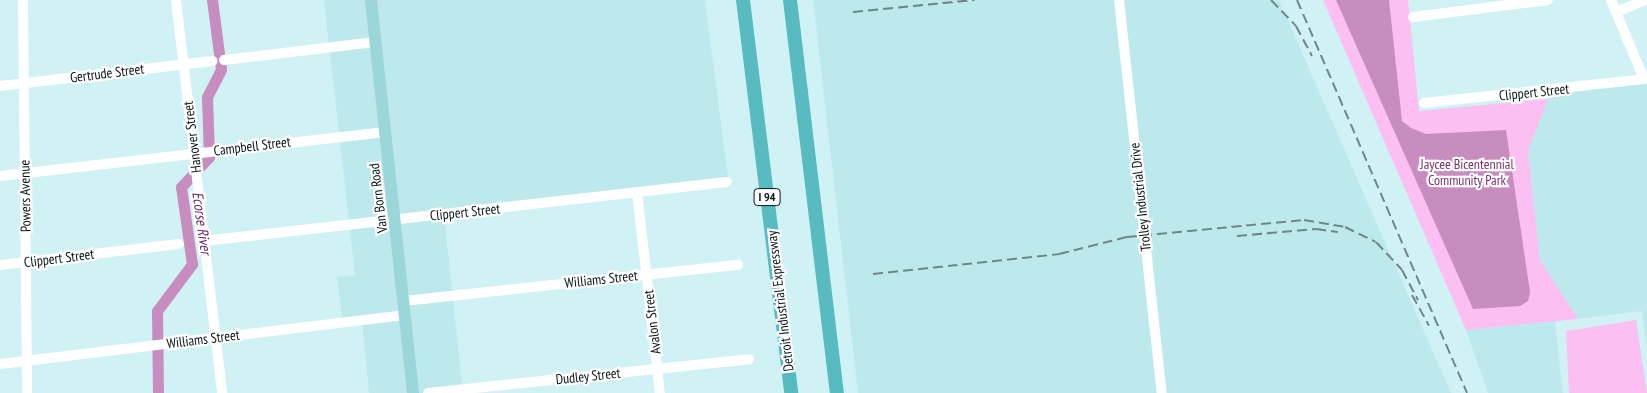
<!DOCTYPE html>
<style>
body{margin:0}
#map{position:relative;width:1647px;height:393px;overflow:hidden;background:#d1f2f5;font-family:"PT Sans Narrow",sans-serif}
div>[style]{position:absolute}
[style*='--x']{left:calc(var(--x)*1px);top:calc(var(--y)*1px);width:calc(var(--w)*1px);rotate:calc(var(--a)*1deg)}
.built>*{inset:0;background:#bde9ec}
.green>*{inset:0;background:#fbbff2}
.water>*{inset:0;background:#c68dbe}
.river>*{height:11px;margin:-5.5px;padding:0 5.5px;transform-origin:5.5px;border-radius:5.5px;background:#c68dbe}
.minor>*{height:10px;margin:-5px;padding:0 5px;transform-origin:5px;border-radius:5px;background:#fff}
.major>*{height:12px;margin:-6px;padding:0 6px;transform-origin:6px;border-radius:6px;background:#9bd6da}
.highway>*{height:14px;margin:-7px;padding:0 7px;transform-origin:7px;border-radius:7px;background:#59bbc2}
.rail>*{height:2px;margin-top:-1px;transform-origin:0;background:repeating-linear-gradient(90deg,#6f8688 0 10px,transparent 0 15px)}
span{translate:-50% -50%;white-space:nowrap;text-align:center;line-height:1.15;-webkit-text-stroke:4.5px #fff;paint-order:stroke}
.shield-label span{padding:1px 4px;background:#fff;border:1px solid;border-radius:4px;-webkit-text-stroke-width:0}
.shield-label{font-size:12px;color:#081415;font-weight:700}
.street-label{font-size:14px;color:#081415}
.park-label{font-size:14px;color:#783370}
.water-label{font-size:15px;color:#6c2765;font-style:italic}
</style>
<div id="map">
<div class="built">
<i style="clip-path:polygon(324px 0,705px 0,729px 185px,444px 215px,463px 393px,369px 393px,362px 320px,343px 323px,337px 277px,355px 275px)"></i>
<i style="clip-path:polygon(813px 0,1279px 0,1451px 393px,858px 393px)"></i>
<i style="clip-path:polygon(1647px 79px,1647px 351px,1642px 311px,1578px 319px,1540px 260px,1528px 151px,1551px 90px)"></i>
<i style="clip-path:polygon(1555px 321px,1563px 393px,1488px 393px,1466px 330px)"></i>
</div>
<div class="green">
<i style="clip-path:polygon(1323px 0,1408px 0,1419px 111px,1548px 99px,1528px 151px,1540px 260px,1578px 319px,1466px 330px)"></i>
<i style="clip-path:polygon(1636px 320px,1647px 393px,1569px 393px,1566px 331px)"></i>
</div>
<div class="water">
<i style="clip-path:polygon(1336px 0,1389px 0,1402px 121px,1411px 128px,1426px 134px,1506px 130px,1530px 292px,1528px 301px,1520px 306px,1473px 309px)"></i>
</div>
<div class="river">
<i style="--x:158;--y:393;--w:82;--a:-90.7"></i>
<i style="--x:157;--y:311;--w:59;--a:-53.3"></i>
<i style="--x:192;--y:264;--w:78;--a:-98.1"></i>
<i style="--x:181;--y:187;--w:41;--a:-47"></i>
<i style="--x:209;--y:157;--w:60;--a:-91.9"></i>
<i style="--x:207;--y:97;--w:31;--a:-63"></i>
<i style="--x:221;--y:69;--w:70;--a:-97.4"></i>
</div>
<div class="minor">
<i style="--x:23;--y:0;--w:393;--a:89.4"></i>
<i style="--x:176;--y:0;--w:396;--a:83.3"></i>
<i style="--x:1119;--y:0;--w:395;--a:83.8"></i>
<i style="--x:1616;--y:12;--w:31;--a:-22"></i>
<i style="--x:1413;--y:17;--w:136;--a:-7.2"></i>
<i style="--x:224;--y:60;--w:152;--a:-6.8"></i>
<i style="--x:0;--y:86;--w:214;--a:-6.7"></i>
<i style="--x:1424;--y:103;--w:221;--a:-6.2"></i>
<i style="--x:1644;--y:79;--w:86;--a:-112.7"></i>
<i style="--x:0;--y:176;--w:388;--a:-6.5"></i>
<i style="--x:637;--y:192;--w:202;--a:83.5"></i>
<i style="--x:204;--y:241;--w:526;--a:-6.44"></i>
<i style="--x:0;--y:265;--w:180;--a:-6.7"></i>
<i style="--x:404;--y:301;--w:336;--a:-6.2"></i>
<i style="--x:0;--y:364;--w:409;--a:-6.9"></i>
<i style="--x:428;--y:393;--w:323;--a:-6"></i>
</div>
<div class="major">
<i style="--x:371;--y:0;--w:395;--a:83.9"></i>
</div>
<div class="highway">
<i style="--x:743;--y:0;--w:396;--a:83"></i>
<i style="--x:790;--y:0;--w:396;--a:83.2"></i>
</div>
<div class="rail">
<i style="--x:1271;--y:0;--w:36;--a:46"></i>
<i style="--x:1296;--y:26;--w:34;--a:62"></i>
<i style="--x:1297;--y:0;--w:428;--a:66.6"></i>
<i style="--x:853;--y:12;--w:122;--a:-5.7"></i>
<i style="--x:1237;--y:236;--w:79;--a:-5.1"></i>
<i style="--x:1316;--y:229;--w:22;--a:8"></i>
<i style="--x:873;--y:274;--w:187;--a:-6.1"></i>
<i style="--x:1059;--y:254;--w:70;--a:-14"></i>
<i style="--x:1127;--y:237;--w:178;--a:-5.5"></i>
<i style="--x:1304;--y:220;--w:42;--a:9.7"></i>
<i style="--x:1345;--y:227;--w:34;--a:26"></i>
<i style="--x:1376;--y:242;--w:38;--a:47"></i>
<i style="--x:1402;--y:270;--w:34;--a:62"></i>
<i style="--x:1412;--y:295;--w:35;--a:61"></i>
</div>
<div class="shield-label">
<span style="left:767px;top:197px">I 94</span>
</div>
<div class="street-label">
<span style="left:107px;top:73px;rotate:-7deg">Gertrude Street</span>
<span style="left:1534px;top:92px;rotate:-6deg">Clippert Street</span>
<span style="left:192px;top:137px;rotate:-97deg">Hanover Street</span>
<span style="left:252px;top:146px;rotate:-7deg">Campbell Street</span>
<span style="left:25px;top:196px;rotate:-91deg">Powers Avenue</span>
<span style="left:1140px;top:197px;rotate:-96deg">Trolley Industrial Drive</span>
<span style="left:378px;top:198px;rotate:-97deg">Van Born Road</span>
<span style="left:465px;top:212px;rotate:-6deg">Clippert Street</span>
<span style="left:59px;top:258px;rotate:-7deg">Clippert Street</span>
<span style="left:601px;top:279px;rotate:-6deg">Williams Street</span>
<span style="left:780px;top:301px;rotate:-97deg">Detroit Industrial Expressway</span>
<span style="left:652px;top:322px;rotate:-97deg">Avalon Street</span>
<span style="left:203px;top:339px;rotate:-7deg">Williams Street</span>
<span style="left:588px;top:376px;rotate:-6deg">Dudley Street</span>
</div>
<div class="park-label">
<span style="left:1467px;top:172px">Jaycee Bicentennial<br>Community Park</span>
</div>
<div class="water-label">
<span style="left:202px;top:223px;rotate:82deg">Ecorse River</span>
</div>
</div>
